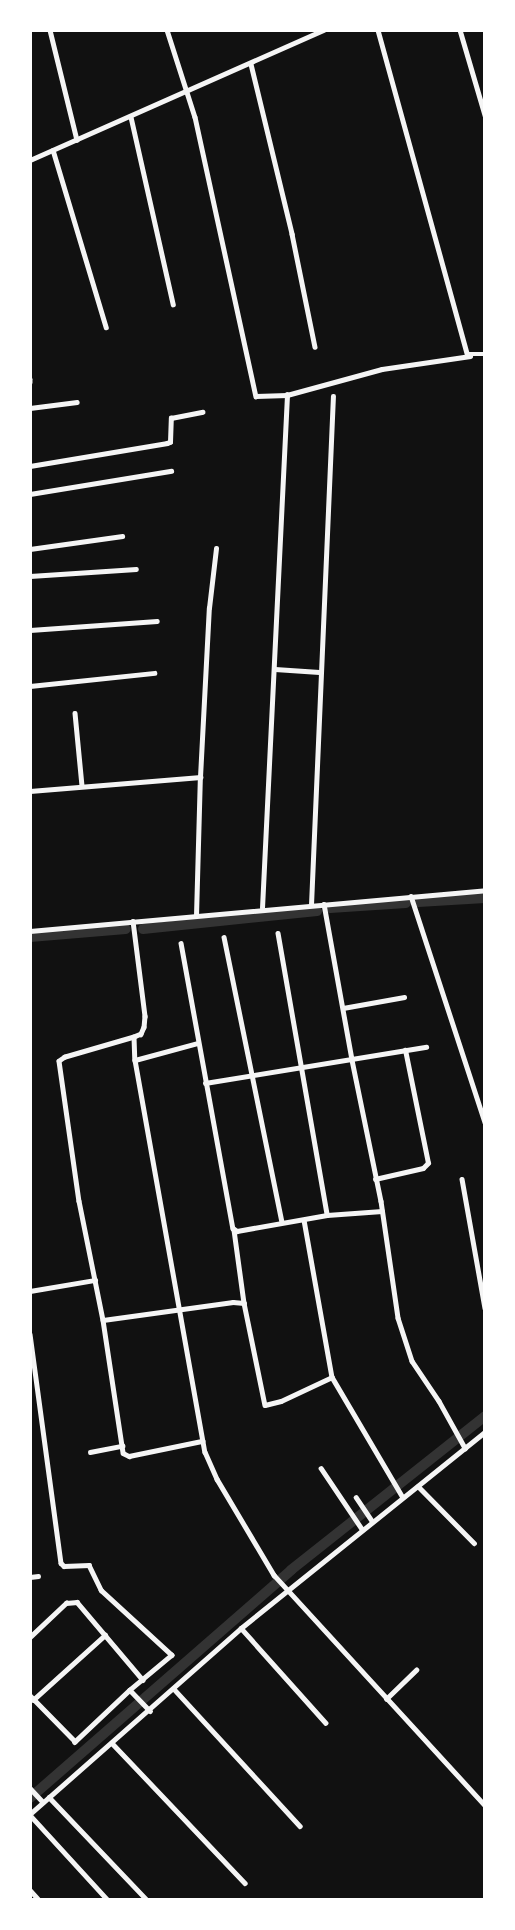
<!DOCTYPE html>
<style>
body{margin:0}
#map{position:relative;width:515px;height:1930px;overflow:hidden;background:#111;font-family:"Fira Sans Condensed",sans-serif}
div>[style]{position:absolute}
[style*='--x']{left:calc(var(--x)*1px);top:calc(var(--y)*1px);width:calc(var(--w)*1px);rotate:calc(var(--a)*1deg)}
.canal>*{height:10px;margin:-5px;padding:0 5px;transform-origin:5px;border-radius:5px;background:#333}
.minor>*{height:4.5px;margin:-2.25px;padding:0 2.25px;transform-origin:2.25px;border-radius:2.25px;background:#f5f5f5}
span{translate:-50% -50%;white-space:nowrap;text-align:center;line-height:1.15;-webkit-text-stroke:5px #fff;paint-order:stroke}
.frame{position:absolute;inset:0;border:32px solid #fff;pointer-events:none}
</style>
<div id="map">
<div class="canal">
<i style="--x:418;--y:902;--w:67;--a:-3.4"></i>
<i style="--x:330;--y:908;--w:76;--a:-3.8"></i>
<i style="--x:143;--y:929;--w:175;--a:-5.9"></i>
<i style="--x:30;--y:937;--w:96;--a:-4.8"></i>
<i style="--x:30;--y:1798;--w:347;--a:-41.1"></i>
<i style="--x:291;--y:1570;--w:248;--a:-38.4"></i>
</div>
<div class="minor">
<i style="--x:50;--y:30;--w:113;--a:76.2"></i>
<i style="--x:167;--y:30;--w:91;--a:72.2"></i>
<i style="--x:195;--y:117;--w:286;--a:77.7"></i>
<i style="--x:256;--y:396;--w:31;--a:-2"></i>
<i style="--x:287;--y:395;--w:98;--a:-15.3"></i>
<i style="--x:382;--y:369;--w:89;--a:-8.4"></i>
<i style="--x:378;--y:30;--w:336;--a:74.6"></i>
<i style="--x:467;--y:354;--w:18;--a:0"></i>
<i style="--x:460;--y:30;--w:89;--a:73.6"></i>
<i style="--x:251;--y:64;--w:175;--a:76.4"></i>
<i style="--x:292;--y:234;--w:115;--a:78.5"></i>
<i style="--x:131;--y:117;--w:192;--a:77.3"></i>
<i style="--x:53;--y:150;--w:185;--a:73.3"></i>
<i style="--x:30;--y:160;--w:321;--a:-23.9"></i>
<i style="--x:30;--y:379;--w:3;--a:90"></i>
<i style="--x:30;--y:408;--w:47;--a:-7.3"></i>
<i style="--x:30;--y:466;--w:139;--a:-9.5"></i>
<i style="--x:167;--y:443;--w:3;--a:-18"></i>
<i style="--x:170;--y:442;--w:24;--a:-88"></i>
<i style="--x:171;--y:418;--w:32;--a:-11"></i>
<i style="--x:30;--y:494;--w:143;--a:-9.3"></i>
<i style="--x:30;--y:549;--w:93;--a:-8"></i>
<i style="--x:30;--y:576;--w:106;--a:-3.8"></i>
<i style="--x:30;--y:630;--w:127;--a:-4.1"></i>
<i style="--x:275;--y:669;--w:44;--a:3.9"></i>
<i style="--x:30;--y:686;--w:125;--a:-6"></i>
<i style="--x:75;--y:713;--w:73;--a:84.5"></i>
<i style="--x:30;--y:791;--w:171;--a:-4.7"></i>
<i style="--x:200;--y:777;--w:169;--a:-87"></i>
<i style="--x:209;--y:608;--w:60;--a:-83.3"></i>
<i style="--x:411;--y:896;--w:238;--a:71.9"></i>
<i style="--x:324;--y:904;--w:158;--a:79.8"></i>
<i style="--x:352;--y:1060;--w:144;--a:78.4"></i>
<i style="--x:381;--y:1201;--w:118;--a:81.7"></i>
<i style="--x:398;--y:1318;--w:45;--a:72"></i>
<i style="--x:412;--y:1361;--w:48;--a:56"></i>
<i style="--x:439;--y:1401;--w:54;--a:61"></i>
<i style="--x:311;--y:905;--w:509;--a:-87.53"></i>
<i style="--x:262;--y:908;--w:514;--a:-87.21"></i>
<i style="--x:196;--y:916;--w:139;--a:-88.4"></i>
<i style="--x:133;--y:921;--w:96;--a:82.8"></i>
<i style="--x:145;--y:1016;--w:11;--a:95"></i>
<i style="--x:144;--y:1027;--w:8;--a:113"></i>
<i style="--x:141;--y:1034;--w:8;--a:157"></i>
<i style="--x:134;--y:1037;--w:23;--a:88"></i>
<i style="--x:135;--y:1060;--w:398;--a:79.9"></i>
<i style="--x:205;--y:1452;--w:30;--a:66"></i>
<i style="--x:217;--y:1479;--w:112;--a:59.3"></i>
<i style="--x:274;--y:1575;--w:312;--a:47.5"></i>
<i style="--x:30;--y:931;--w:457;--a:-5.1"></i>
<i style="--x:278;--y:933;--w:286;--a:80.1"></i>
<i style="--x:224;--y:937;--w:291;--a:78.5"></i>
<i style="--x:181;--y:943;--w:290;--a:79.7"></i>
<i style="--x:233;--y:1228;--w:5;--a:37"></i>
<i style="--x:237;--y:1231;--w:91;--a:-10.1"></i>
<i style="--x:327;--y:1215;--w:55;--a:-4.2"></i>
<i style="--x:343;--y:1008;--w:62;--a:-10.2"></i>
<i style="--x:134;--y:1037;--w:72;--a:163.8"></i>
<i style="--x:65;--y:1057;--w:7;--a:146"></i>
<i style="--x:59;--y:1061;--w:141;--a:81.9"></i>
<i style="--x:79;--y:1201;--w:121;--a:78.6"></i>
<i style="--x:103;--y:1320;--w:134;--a:81.4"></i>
<i style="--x:123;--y:1453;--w:7;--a:27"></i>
<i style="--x:129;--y:1456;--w:75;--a:-11.6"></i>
<i style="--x:135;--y:1060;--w:65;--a:-15.1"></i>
<i style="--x:205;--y:1083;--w:224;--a:-9.3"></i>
<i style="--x:375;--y:1179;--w:49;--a:-12.9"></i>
<i style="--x:423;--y:1168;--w:7;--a:-45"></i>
<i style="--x:428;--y:1163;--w:115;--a:-101.5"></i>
<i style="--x:462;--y:1179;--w:131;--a:79.9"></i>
<i style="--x:304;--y:1220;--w:159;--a:79.9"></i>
<i style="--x:234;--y:1230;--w:74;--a:82.2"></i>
<i style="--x:30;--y:1291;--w:66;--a:-9.6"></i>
<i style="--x:103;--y:1320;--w:131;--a:-7.9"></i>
<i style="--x:233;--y:1302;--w:11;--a:5"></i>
<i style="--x:244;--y:1303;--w:104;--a:78.4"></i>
<i style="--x:265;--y:1405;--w:16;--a:-14"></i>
<i style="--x:281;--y:1401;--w:56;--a:-25.2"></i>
<i style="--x:332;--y:1377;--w:138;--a:59.5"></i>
<i style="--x:30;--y:1334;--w:231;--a:82.3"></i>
<i style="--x:61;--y:1563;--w:4;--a:45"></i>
<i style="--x:64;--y:1566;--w:25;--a:-2"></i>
<i style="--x:89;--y:1565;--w:28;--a:64"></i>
<i style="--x:101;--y:1590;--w:96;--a:42.5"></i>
<i style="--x:172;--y:1655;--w:55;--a:140.2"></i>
<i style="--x:130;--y:1690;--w:76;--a:136.6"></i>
<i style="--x:75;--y:1742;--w:64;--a:-134.4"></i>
<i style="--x:90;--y:1452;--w:33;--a:-11"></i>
<i style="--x:321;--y:1468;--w:73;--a:56.1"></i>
<i style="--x:418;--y:1486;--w:80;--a:45.5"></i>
<i style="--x:356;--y:1497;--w:29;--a:56"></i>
<i style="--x:30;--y:1577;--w:8;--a:-7"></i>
<i style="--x:241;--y:1628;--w:127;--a:48.2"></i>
<i style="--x:30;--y:1637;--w:50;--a:-43.4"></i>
<i style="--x:66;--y:1603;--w:11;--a:-5"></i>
<i style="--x:77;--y:1602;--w:102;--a:49.8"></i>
<i style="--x:174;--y:1689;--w:186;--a:47.4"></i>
<i style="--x:130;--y:1690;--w:29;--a:46"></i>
<i style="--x:386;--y:1699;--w:42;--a:-44"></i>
<i style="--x:33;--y:1700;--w:97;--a:-42.1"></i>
<i style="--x:112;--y:1743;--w:193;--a:46.5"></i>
<i style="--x:30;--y:1788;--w:19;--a:47"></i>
<i style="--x:49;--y:1797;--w:142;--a:46.4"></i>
<i style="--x:30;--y:1814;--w:281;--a:-41.4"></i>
<i style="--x:241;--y:1628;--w:313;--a:-38.8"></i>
<i style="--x:30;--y:1815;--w:115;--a:47.5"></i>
<i style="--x:30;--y:1890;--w:13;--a:48"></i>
</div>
<div class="frame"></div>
</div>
